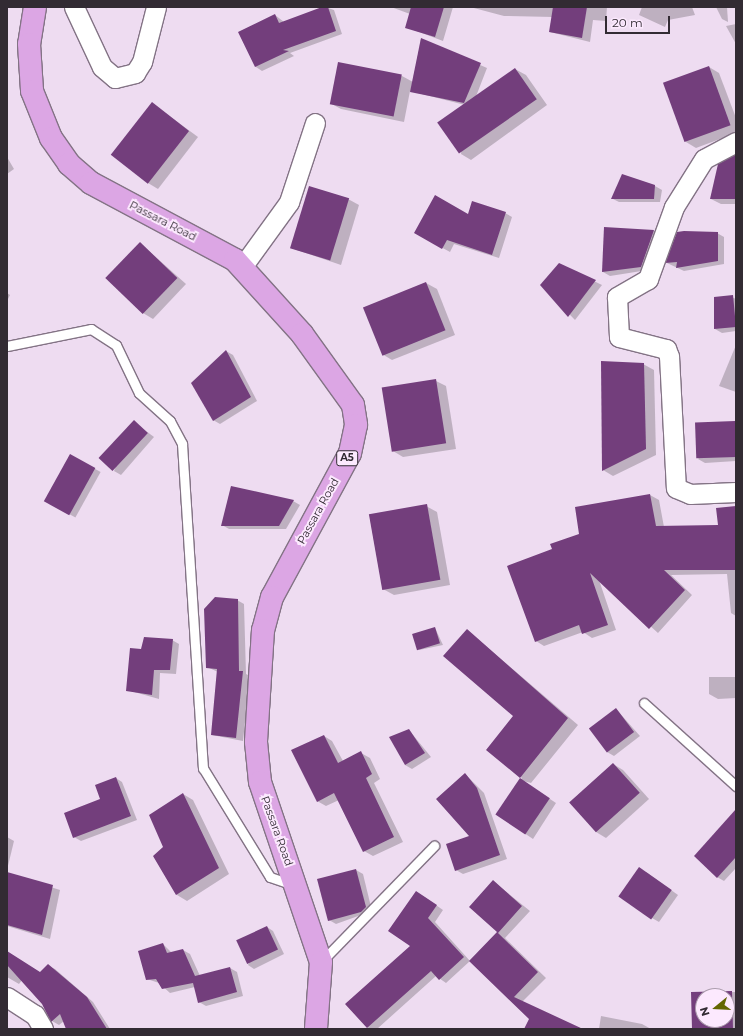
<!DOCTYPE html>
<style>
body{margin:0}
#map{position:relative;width:743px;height:1036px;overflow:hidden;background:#eedcf1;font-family:Montserrat,sans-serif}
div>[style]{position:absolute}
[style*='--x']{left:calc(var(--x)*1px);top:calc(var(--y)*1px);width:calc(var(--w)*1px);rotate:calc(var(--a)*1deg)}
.shadow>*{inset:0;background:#0003;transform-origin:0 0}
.building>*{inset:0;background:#733e7c;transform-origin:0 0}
.roads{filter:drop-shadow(1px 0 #837385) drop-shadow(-1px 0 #837385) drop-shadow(0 1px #837385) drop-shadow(0 -1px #837385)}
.lane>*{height:9px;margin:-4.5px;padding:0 4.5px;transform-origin:4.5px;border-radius:4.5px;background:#fff}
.street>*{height:19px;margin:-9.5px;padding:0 9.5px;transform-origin:9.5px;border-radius:9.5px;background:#fff}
.highway>*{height:22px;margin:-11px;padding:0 11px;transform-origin:11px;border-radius:11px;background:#dca6e4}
span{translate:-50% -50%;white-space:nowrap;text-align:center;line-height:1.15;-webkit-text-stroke:4px #fce9fe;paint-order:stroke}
.shield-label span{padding:1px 3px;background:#fce9fe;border:1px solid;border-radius:3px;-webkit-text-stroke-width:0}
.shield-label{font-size:10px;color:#322b33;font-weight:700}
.street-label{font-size:11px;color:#322b33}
.frame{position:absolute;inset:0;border:8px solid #322b33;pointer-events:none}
.north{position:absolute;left:695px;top:988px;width:40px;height:40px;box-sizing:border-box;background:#fce9fe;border:1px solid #ab9dad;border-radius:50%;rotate:252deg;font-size:11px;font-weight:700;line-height:16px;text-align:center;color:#322b33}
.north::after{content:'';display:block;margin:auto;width:14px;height:18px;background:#636602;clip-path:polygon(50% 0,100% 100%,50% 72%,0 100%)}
.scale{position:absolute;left:605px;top:16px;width:65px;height:18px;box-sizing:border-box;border:2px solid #322b33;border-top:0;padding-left:5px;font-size:12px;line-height:14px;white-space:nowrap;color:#322b33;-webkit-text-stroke:3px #fce9fe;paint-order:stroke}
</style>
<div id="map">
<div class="shadow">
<i style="clip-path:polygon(325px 7px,334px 10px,342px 34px,290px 53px,294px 56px,262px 71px,256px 67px,239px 32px,275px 15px,284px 22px)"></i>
<i style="clip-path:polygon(391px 7px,453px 7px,443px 41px,406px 27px,410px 14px)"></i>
<i style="clip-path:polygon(470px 7px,607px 7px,606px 21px,593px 20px,590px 42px,550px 32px,553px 17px,504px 16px)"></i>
<i style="clip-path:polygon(642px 7px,692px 7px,695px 15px,668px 20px,665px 27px,639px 15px)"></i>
<i style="clip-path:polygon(716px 7px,727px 7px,728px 22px,722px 19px)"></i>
<i style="clip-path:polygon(736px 24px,736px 44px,726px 26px)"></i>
<i style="clip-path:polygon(421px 39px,487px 68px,475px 99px,515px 69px,526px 75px,547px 105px,471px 160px,461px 154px,465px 105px,410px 91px,404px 122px,341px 109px,330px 103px,402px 76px,413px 82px)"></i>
<i style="clip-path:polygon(709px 67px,719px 73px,736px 118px,736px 133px,696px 148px,686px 142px)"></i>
<i style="clip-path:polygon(153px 104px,198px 137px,158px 189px,148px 183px)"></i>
<i style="clip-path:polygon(736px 156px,736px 204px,721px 204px,711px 199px)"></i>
<i style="clip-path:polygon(7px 157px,14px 169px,7px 174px)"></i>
<i style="clip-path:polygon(655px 186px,662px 190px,660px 202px,619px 202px,613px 199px)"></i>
<i style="clip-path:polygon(348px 199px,359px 205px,341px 265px,291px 248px)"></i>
<i style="clip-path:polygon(505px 213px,512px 217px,499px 258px,454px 244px,450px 252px,415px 233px,468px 216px)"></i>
<i style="clip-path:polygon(605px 228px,654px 231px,661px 234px,648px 270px,610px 276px,603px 272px)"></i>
<i style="clip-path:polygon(677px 233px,717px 233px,724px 237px,724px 264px,684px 271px,667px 263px)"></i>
<i style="clip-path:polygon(140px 243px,186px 284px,153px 319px,143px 313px)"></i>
<i style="clip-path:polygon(559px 264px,602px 285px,575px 320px,541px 285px)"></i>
<i style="clip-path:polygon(426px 283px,437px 289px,455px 335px,392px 360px,382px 354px)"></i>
<i style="clip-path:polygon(7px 293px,10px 295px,7px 301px)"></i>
<i style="clip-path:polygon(729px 296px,736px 299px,736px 331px,722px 333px,715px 329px)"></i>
<i style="clip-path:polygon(736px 345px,736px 392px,719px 386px)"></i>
<i style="clip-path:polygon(226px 351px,233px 355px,257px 401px,220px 424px,213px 420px)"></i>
<i style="clip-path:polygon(602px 362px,643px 364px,654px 370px,656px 455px,613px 476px,603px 470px)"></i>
<i style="clip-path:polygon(436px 381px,446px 386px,456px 449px,403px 457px,393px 451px)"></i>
<i style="clip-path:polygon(134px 422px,154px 437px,121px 475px,114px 471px)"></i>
<i style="clip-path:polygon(735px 422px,736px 461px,705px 463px,698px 459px)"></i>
<i style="left:70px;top:455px;width:35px;height:52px;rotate:29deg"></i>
<i style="clip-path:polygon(231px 487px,293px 501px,300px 505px,286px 529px,229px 529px,222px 525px)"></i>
<i style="clip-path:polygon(650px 495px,659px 500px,664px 527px,719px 526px,736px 507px,736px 616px,731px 613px,727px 574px,671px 575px,692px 595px,658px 633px,599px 580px,616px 630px,592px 638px,583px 632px,544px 646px,536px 641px,554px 550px,580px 534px,576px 508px)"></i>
<i style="clip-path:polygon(426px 506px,437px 512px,450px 585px,394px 595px,383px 589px)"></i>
<i style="clip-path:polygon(237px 600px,244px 604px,246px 674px,250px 676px,243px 741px,212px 735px,218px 672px,207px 667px)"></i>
<i style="clip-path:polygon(435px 628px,443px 645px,419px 650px)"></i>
<i style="clip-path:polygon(467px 630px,578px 725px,531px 783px,523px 781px,556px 803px,533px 839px,497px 815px,522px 778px,487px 750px,514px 716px)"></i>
<i style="clip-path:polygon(172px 640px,179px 644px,176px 674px,160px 673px,159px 699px,127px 690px,142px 650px)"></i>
<i style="clip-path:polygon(709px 677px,736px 677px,736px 698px,718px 699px,709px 694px)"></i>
<i style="clip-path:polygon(616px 709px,640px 736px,614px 756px,607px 752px)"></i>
<i style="clip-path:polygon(409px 730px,431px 757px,412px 769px,405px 765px)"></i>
<i style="clip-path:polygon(324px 736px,332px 741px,343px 761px,361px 753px,370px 758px,380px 779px,374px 783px,403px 842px,373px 856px,364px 851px,339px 800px,326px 806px,317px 801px)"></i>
<i style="clip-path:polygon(613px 764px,623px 770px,649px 799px,606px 838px,596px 832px,570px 802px)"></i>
<i style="clip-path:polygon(465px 774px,484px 793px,507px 859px,463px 874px,456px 870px,471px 837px)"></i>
<i style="clip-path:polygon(116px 778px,122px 782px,137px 820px,81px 841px,74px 837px)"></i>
<i style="clip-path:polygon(183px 794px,193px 800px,229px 874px,187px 901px,177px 895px,154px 857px,164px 847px)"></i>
<i style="clip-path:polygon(736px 823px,736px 868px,724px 881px,717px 877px)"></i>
<i style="clip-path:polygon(7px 837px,14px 841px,7px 870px)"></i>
<i style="clip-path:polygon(356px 870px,363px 874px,372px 911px,336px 924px,329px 920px)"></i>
<i style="clip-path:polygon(646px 872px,678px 895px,659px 922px,652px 918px)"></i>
<i style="clip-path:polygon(7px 873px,60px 890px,50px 939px,7px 926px)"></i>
<i style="clip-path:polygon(493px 881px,530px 911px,505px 938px,546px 978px,522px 1002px,579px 1029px,525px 1029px,530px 1019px,470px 961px,498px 932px)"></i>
<i style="clip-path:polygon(423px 896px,443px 910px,435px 922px,470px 961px,446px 983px,436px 976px,377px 1029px,370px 1029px,367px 1027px,412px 946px)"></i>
<i style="clip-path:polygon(267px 927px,273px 931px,284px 954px,254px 969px,248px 965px)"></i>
<i style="clip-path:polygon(163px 944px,172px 953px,183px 950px,190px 954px,200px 976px,230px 968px,237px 972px,243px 996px,206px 1006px,199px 1002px,195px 987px,170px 993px,159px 983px,147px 979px)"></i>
<i style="clip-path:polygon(7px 952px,40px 973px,48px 966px,55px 969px,93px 1002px,110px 1029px,67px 1029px,64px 1021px,59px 1025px,52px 1021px,43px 1003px,22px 980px,19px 984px,7px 977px)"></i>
<i style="clip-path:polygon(evenodd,736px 992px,736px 1029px,693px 1029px,692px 993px,736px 992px,703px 996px,727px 996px,727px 1020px,703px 1020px,703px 996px)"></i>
<i style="clip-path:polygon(601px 1016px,642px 1024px,651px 1029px,599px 1029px)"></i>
</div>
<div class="building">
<i style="clip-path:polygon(322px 7px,328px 7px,336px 31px,283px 50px,289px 51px,255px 67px,238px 32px,275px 14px,279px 23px)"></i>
<i style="clip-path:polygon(411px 7px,444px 7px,435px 37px,405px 28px)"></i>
<i style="clip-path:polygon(553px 7px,587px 7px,582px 38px,549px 32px)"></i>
<i style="clip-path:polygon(421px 38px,481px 63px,464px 103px,410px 92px)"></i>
<i style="left:338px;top:62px;width:65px;height:43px;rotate:11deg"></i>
<i style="left:709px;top:66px;width:63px;height:49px;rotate:70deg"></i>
<i style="left:515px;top:68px;width:38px;height:95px;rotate:55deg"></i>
<i style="left:152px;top:102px;width:47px;height:67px;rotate:38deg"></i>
<i style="clip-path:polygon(736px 154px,736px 199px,710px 199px,718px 164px)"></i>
<i style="clip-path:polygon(622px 174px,655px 185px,654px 199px,611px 199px)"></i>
<i style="left:309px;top:186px;width:42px;height:65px;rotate:17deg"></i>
<i style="clip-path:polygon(435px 195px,468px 214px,472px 201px,506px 212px,492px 255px,447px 240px,442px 249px,414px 233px)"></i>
<i style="clip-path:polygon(604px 227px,654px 230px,641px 267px,602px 272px)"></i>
<i style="clip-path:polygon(684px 231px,718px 232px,718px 261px,676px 268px,677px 262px,665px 263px,677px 232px)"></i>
<i style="left:140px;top:242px;width:52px;height:50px;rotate:44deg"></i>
<i style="clip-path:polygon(559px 263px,596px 280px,568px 317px,540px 285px)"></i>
<i style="left:426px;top:282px;width:52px;height:68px;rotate:68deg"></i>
<i style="clip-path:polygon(733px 295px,736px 327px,714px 329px,714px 297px)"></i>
<i style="clip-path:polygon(226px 350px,251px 397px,213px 421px,191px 383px)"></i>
<i style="clip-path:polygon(601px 361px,644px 363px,646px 449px,602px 471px)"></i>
<i style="left:436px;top:379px;width:65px;height:55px;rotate:81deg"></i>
<i style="left:134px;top:420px;width:19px;height:52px;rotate:43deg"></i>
<i style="left:735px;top:421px;width:36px;height:40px;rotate:88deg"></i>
<i style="left:70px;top:454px;width:29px;height:54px;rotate:29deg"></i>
<i style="clip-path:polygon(231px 486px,294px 500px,279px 526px,221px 526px)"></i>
<i style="clip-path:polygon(650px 494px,656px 526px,718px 525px,716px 508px,736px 506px,736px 570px,664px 570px,685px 590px,649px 629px,590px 573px,608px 625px,582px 634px,579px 625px,535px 642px,507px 566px,552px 549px,550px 544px,579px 534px,575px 507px)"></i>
<i style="left:427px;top:504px;width:77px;height:59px;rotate:80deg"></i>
<i style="clip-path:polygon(215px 597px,238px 599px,239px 671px,243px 671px,236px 738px,211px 735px,217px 669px,206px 668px,204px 609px)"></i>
<i style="left:435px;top:627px;width:17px;height:24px;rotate:73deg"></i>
<i style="clip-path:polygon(467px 629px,568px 718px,520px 778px,486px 750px,513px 716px,443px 656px)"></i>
<i style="clip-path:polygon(144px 637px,173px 639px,170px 670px,154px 670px,152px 695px,126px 691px,130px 648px,141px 649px)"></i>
<i style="left:616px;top:708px;width:30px;height:34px;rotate:53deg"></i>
<i style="clip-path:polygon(409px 729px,425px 753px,405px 765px,389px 737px)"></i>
<i style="clip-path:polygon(324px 735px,338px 763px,361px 751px,372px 774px,366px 778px,394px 837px,363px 852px,334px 793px,317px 802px,291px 750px)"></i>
<i style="left:613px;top:763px;width:40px;height:59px;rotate:48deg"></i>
<i style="clip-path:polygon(465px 773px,477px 788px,500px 855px,455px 871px,446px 844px,469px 836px,436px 799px)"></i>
<i style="clip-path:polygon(116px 777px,131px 816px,73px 838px,64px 813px,100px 799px,95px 785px)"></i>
<i style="left:520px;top:778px;width:36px;height:44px;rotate:34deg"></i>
<i style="clip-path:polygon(183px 793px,219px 868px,176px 895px,153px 856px,163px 847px,149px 815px)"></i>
<i style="clip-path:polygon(736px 809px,736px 857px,717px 878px,694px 856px)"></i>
<i style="left:639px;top:867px;width:40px;height:36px;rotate:35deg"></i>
<i style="clip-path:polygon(356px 869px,366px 907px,361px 912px,328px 921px,317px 879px)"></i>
<i style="clip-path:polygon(7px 872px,53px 885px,42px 935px,7px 925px)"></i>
<i style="clip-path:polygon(493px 880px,522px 906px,498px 933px,538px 972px,514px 997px,583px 1029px,524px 1029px,529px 1019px,469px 961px,497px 932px,469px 907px)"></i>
<i style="clip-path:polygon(416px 891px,437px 905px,428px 918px,464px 957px,439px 980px,431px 971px,367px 1028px,345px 1004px,410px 946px,388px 931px)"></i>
<i style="left:267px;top:926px;width:26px;height:34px;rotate:65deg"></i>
<i style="clip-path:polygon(163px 943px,167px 953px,183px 949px,195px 976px,230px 967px,237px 992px,198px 1003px,193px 983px,162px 989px,156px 979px,146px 980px,138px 951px)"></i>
<i style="clip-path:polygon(7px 951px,40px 972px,48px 964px,87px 997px,107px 1029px,66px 1029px,60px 1014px,51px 1022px,42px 1004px,7px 965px)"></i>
<i style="clip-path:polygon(evenodd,732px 991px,733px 1029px,692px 1029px,691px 992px,732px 991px,703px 996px,727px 996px,727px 1020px,703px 1020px,703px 996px)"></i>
</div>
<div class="roads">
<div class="lane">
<i style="--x:7;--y:346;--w:86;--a:-11.4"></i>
<i style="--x:91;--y:329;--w:30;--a:33"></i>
<i style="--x:116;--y:345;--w:53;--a:64.4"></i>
<i style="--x:139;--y:393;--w:42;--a:42.1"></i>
<i style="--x:170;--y:421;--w:26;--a:62"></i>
<i style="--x:182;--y:444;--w:325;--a:86.3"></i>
<i style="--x:203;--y:768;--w:128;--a:58.4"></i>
<i style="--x:270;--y:877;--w:24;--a:19"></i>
<i style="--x:644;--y:703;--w:124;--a:42.1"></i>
<i style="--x:322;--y:961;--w:161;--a:-45.8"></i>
</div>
<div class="street">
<i style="--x:74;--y:7;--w:66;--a:65"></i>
<i style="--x:102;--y:67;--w:17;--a:40"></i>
<i style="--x:115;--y:78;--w:21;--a:-14"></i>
<i style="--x:135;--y:73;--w:13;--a:-58"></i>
<i style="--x:142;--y:62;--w:57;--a:-75.7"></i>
<i style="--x:736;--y:142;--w:36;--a:152"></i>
<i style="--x:704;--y:159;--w:57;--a:122"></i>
<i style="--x:674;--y:207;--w:77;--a:109.9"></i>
<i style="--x:648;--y:279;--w:36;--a:150"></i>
<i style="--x:617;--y:297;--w:40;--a:87.1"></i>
<i style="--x:619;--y:337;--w:49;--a:14.3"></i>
<i style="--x:666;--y:349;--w:8;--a:67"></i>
<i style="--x:669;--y:356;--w:132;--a:87"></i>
<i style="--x:676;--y:488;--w:15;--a:23"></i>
<i style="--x:690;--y:494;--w:46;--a:-2.5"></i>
<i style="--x:242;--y:267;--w:80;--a:-54.1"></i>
<i style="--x:289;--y:202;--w:83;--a:-71.8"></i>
<i style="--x:7;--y:997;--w:33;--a:33"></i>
<i style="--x:35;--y:1015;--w:16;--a:60"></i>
</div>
<div class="highway">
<i style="--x:35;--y:7;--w:37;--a:99"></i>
<i style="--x:29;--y:44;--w:47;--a:86.3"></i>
<i style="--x:32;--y:91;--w:51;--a:68"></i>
<i style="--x:51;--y:138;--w:32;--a:55"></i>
<i style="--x:69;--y:164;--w:29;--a:41"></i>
<i style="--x:91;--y:183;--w:163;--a:28.1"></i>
<i style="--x:235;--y:260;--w:100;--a:47.8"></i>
<i style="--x:302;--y:334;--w:87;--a:54.3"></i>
<i style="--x:353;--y:405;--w:20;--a:81"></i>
<i style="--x:356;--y:425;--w:29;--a:102"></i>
<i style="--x:350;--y:453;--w:164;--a:118.4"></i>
<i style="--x:272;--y:597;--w:34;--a:105"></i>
<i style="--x:263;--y:630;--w:112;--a:93.6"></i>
<i style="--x:256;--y:742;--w:40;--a:84.3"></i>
<i style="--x:260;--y:782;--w:190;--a:71.3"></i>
<i style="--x:321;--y:962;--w:67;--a:94.3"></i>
</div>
</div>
<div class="shield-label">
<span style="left:347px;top:458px">A5</span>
</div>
<div class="street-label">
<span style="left:163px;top:221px;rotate:27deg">Passara Road</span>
<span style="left:318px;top:511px;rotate:-61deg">Passara Road</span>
<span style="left:277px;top:831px;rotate:70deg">Passara Road</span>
</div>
<div class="frame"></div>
<div class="north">N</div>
<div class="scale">20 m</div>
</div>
